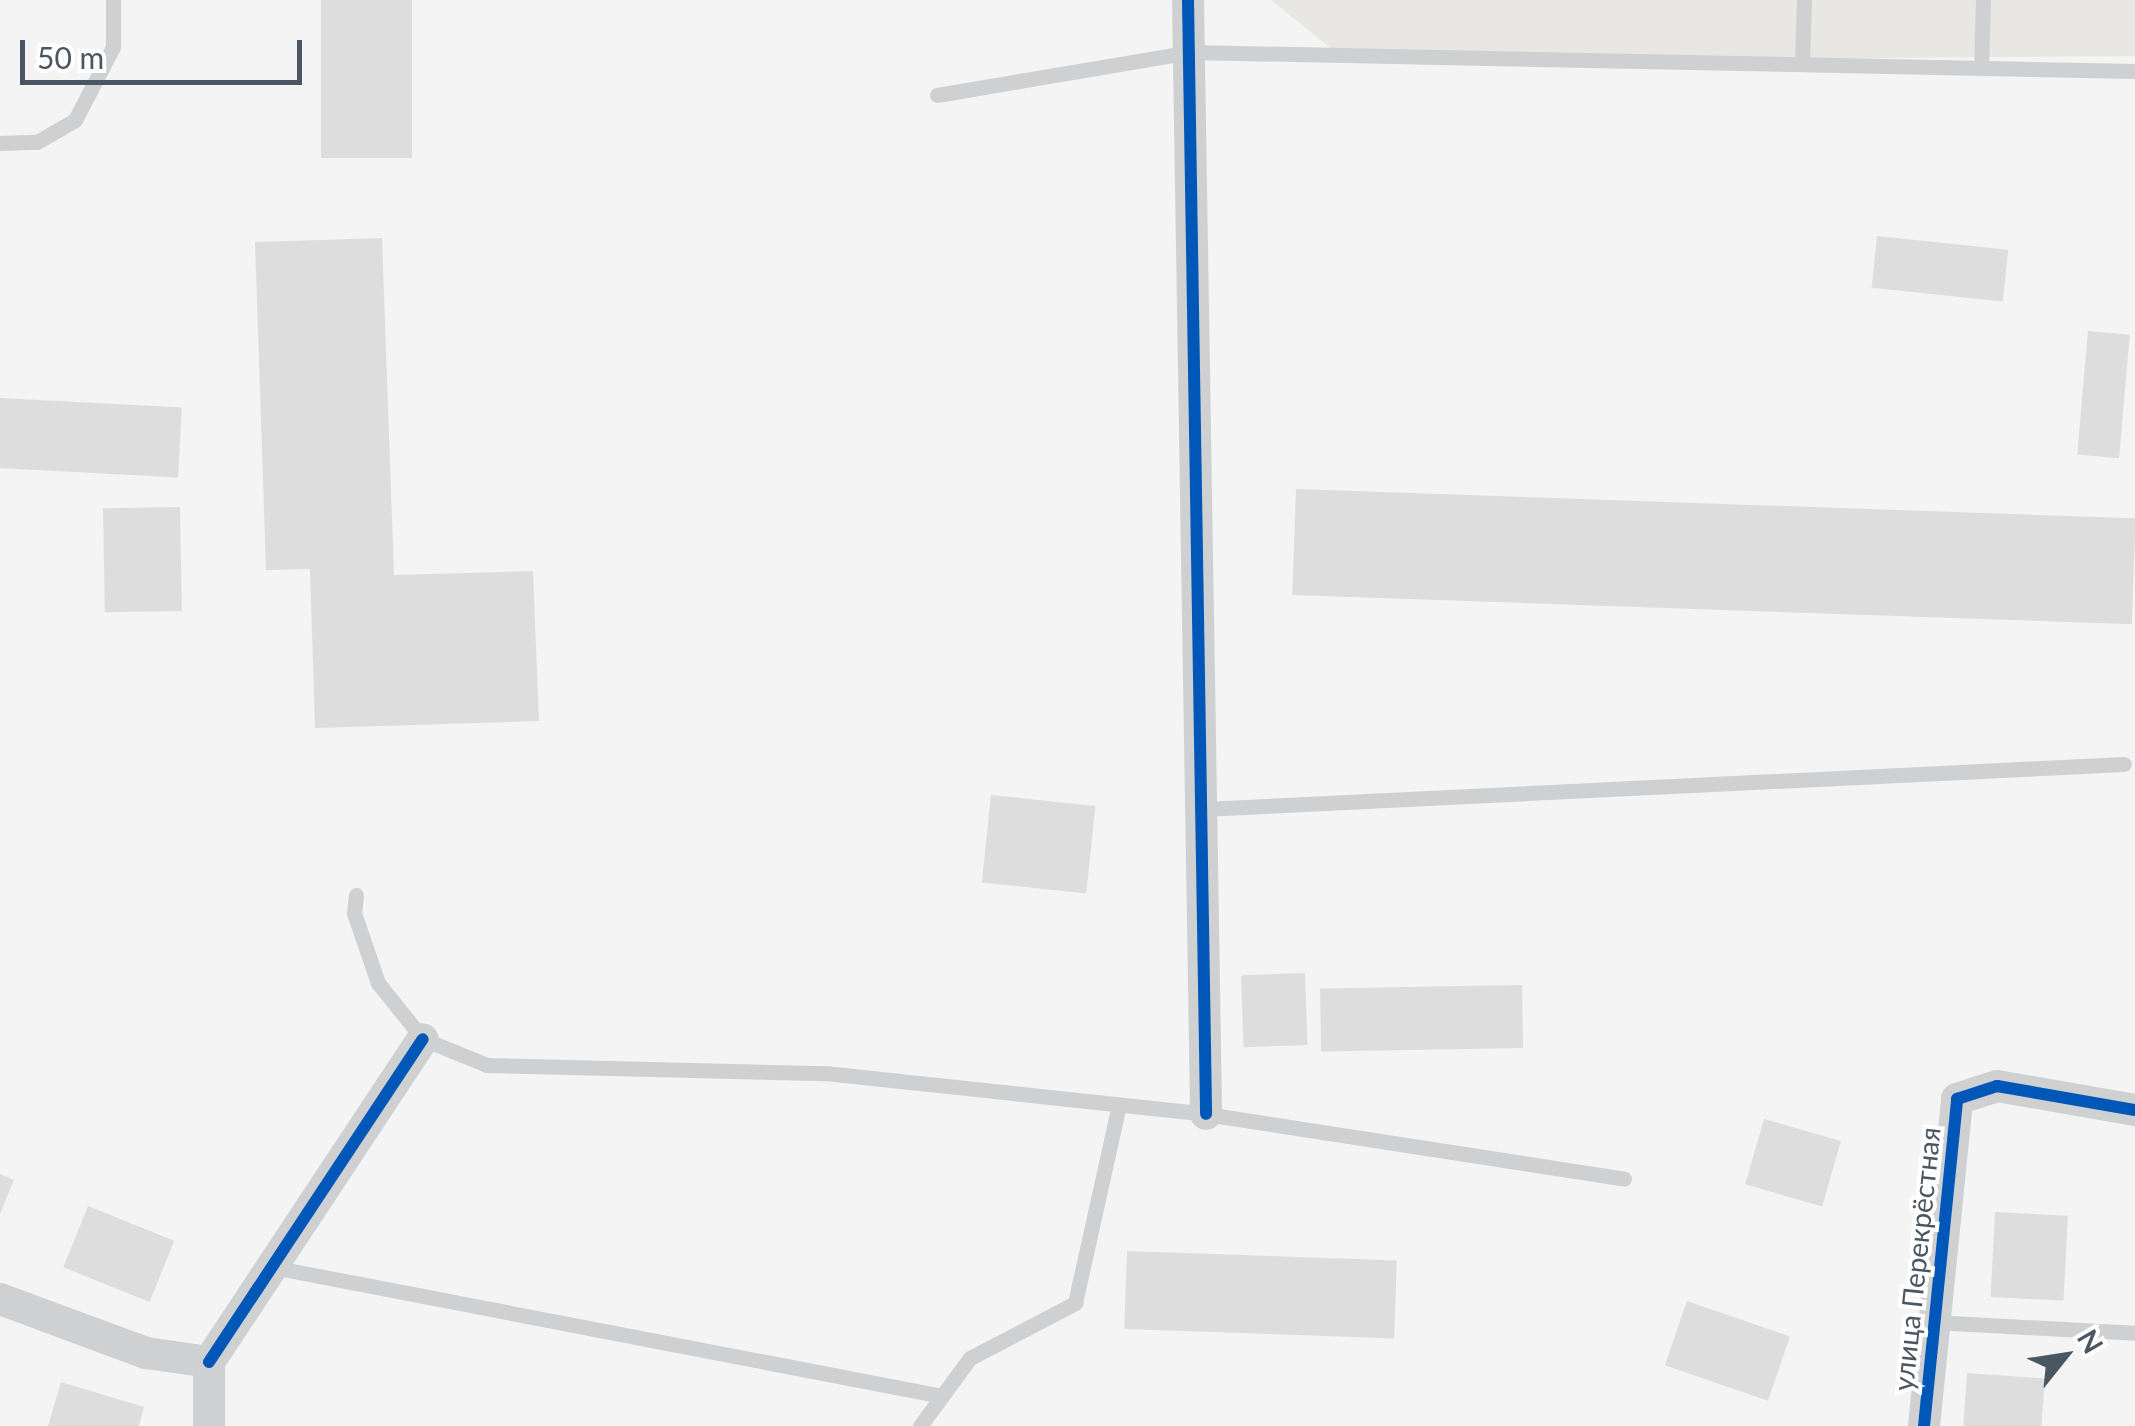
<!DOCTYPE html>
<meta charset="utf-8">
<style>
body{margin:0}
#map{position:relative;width:2135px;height:1426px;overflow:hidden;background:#f4f4f4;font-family:Lato,sans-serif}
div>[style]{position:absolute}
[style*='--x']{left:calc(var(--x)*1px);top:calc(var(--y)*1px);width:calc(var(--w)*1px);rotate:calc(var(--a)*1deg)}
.commercial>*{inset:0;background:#e8e7e3}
.building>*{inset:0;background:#ddddde;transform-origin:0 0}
.service>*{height:15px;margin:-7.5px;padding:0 7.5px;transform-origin:7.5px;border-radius:7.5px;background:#ced0d2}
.minor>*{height:32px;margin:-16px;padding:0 16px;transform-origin:16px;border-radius:16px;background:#ced0d2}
.cycleway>*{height:12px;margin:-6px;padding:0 6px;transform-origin:6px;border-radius:6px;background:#0057b8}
span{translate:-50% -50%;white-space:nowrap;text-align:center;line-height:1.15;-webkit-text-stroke:8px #fff;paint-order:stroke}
.street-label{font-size:28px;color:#4a5661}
.north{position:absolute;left:2015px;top:1306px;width:100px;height:100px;-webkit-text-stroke:8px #fff;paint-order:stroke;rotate:60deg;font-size:28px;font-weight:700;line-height:40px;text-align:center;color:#4a5661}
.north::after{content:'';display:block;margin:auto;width:35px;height:45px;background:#4a5661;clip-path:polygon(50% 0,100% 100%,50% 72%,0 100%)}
.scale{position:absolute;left:20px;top:40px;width:282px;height:45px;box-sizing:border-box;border:5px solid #4a5661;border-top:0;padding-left:12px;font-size:30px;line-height:35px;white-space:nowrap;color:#4a5661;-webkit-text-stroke:8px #fff;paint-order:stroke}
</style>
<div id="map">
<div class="commercial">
<i style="clip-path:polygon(1271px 0,2135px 0,2135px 56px,1348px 62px)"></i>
</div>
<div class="building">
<i style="left:321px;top:0;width:91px;height:158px"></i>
<i style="left:1877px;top:236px;width:132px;height:52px;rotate:6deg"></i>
<i style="clip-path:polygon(382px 238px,394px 575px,533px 571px,539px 721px,315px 728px,310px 569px,266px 570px,255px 242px)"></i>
<i style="left:2088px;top:331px;width:42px;height:124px;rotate:5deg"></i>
<i style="left:0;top:398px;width:182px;height:70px;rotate:3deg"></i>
<i style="left:1296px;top:489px;width:840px;height:106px;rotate:2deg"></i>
<i style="left:180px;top:507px;width:104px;height:77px;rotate:89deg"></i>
<i style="left:991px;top:795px;width:105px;height:88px;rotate:6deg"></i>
<i style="left:1305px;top:973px;width:72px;height:64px;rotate:88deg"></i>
<i style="left:1522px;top:985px;width:63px;height:202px;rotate:89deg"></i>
<i style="left:1764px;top:1119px;width:80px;height:68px;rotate:16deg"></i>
<i style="clip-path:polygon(0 1174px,14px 1180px,0 1214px)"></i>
<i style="left:88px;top:1206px;width:93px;height:66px;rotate:22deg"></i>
<i style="left:1995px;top:1212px;width:73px;height:85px;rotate:3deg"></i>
<i style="left:1127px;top:1251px;width:270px;height:78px;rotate:2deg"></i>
<i style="left:1687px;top:1301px;width:109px;height:68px;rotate:19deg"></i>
<i style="left:1967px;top:1373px;width:78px;height:53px;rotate:4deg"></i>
<i style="clip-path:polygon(61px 1382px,144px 1407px,139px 1426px,48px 1426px)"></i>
</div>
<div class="service">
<i style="--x:1802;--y:63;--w:63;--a:-88.2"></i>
<i style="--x:1981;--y:68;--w:68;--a:-88.3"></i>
<i style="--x:937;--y:95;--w:257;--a:-9.6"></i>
<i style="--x:1190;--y:52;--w:945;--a:1.15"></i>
<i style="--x:0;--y:143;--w:37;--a:-2"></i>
<i style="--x:37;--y:142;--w:44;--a:-30.1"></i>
<i style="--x:75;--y:120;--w:82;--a:-62.5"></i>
<i style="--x:113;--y:47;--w:47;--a:-90"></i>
<i style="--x:1203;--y:809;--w:922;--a:-2.8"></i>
<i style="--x:356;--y:895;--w:18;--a:96"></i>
<i style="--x:354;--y:913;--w:74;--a:71.1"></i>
<i style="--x:378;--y:983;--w:72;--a:51.2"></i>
<i style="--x:423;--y:1039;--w:69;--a:22.1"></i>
<i style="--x:487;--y:1065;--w:338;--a:1.4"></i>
<i style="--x:825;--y:1073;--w:383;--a:6.1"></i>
<i style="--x:1206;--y:1114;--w:423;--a:8.8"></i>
<i style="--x:272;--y:1267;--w:682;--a:10.9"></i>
<i style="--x:1934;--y:1322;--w:201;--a:3.1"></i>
<i style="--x:920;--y:1426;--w:84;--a:-53.7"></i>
<i style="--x:970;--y:1358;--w:119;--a:-27.6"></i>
<i style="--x:1075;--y:1303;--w:203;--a:-77.5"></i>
</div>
<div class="minor">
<i style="--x:1188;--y:0;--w:1114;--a:89.07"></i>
<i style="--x:0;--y:1299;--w:156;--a:20.3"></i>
<i style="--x:146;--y:1353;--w:64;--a:8.1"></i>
<i style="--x:209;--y:1362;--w:387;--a:-56.5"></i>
<i style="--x:209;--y:1426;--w:64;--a:-90"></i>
<i style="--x:1924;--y:1426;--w:329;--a:-84.2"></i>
<i style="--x:1957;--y:1099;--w:42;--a:-18"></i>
<i style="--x:1997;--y:1086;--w:140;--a:9.9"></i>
</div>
<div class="cycleway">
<i style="--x:1188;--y:0;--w:1114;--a:89.07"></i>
<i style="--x:209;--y:1362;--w:387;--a:-56.5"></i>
<i style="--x:1924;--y:1426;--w:329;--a:-84.2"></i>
<i style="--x:1957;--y:1099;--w:42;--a:-18"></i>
<i style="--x:1997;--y:1086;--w:140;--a:9.9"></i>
</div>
<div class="street-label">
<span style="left:1916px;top:1259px;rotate:-84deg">улица Перекрёстная</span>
</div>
<div class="north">N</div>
<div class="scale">50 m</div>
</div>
